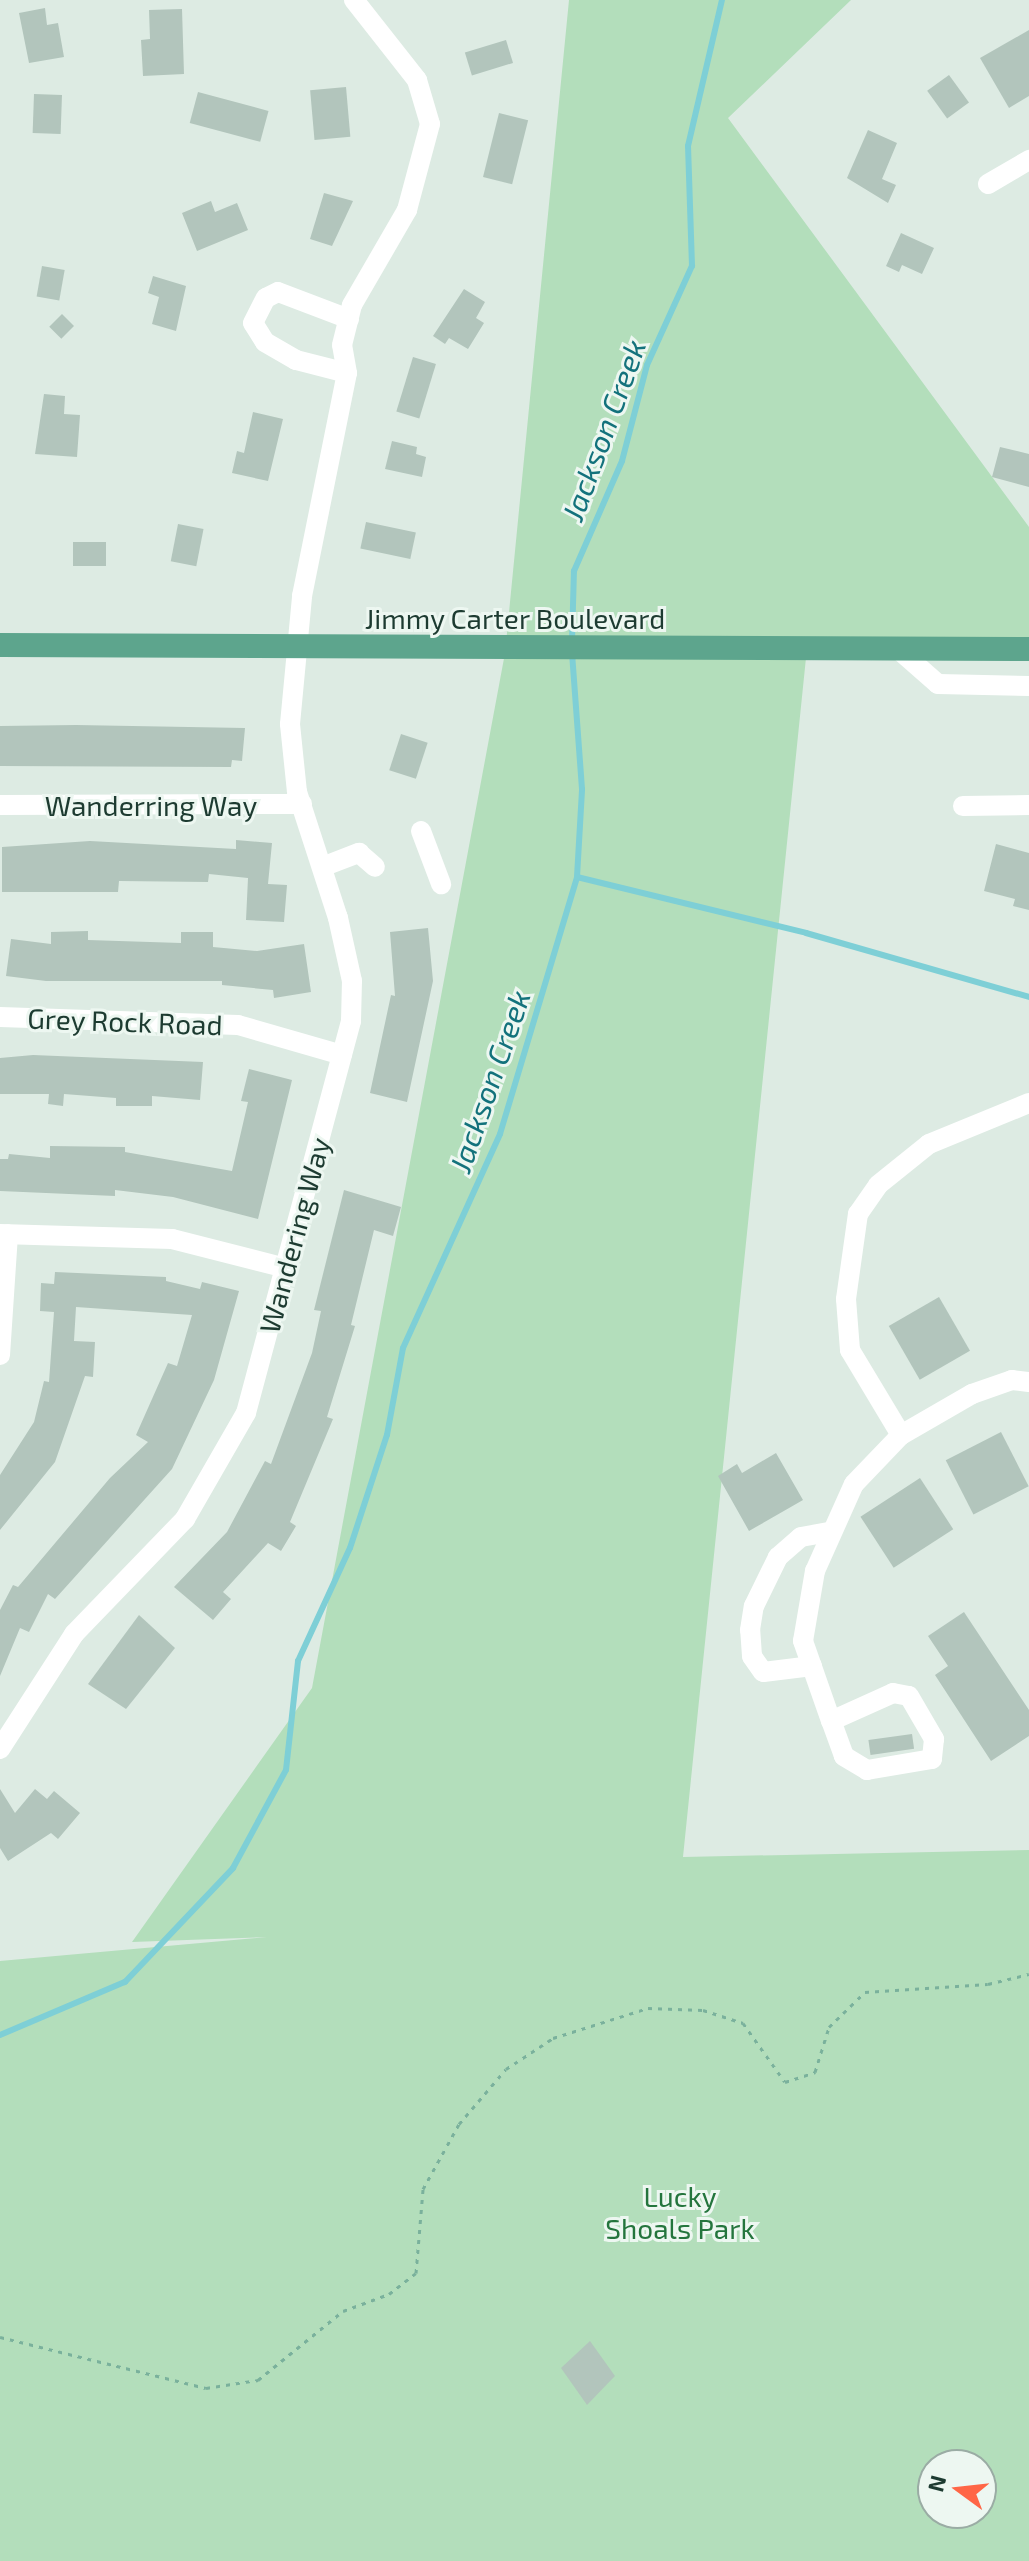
<!DOCTYPE html>
<style>
body{margin:0}
#map{position:relative;width:1029px;height:2561px;overflow:hidden;background:#ddebe3;font-family:"Exo 2",sans-serif}
div>[style]{position:absolute}
[style*='--x']{left:calc(var(--x)*1px);top:calc(var(--y)*1px);width:calc(var(--w)*1px);rotate:calc(var(--a)*1deg)}
.green>*{inset:0;background:#b3debb}
.stream>*{height:6px;margin:-3px;padding:0 3px;transform-origin:3px;border-radius:3px;background:#7ecfd6}
.building>*{inset:0;background:#b2c5bc;transform-origin:0 0}
.path>*{height:3px;margin-top:-1.5px;transform-origin:0;background:repeating-linear-gradient(90deg,#7ab19c 0 4px,transparent 0 10px)}
.minor>*{height:20px;margin:-10px;padding:0 10px;transform-origin:10px;border-radius:10px;background:#fff}
.major>*{height:24px;margin:-12px;padding:0 12px;transform-origin:12px;border-radius:12px;background:#5da58d}
span{translate:-50% -50%;white-space:nowrap;text-align:center;line-height:1.15;-webkit-text-stroke:6px #edf7f1;paint-order:stroke}
.street-label{font-size:28px;color:#1d3b31}
.park-label{font-size:28px;color:#24753d}
.water-label{font-size:30px;color:#13727c;font-style:italic}
.north{position:absolute;left:917px;top:2449px;width:80px;height:80px;box-sizing:border-box;background:#edf7f1;border:2px solid #9aaca4;border-radius:50%;rotate:285deg;font-size:22px;font-weight:700;line-height:32px;text-align:center;color:#1d3b31}
.north::after{content:'';display:block;margin:auto;width:28px;height:36px;background:#ff6646;clip-path:polygon(50% 0,100% 100%,50% 72%,0 100%)}
</style>
<div id="map">
<div class="green">
<i style="clip-path:polygon(evenodd,569px 0,851px 0,728px 118px,1029px 527px,1029px 654px,807px 648px,683px 1857px,1029px 1850px,1029px 2561px,0 2561px,0 1961px,267px 1937px,132px 1942px,312px 1688px,505px 653px,569px 0,933px 2465px,981px 2465px,981px 2513px,933px 2513px,933px 2465px)"></i>
</div>
<div class="stream">
<i style="--x:572;--y:641;--w:70;--a:-88.4"></i>
<i style="--x:574;--y:571;--w:120;--a:-66.4"></i>
<i style="--x:622;--y:461;--w:99;--a:-75.4"></i>
<i style="--x:647;--y:365;--w:109;--a:-65.6"></i>
<i style="--x:692;--y:266;--w:120;--a:-91.9"></i>
<i style="--x:688;--y:146;--w:150;--a:-76.9"></i>
<i style="--x:577;--y:877;--w:236;--a:13.7"></i>
<i style="--x:806;--y:933;--w:232;--a:16"></i>
<i style="--x:0;--y:2035;--w:136;--a:-23"></i>
<i style="--x:125;--y:1982;--w:157;--a:-46.5"></i>
<i style="--x:233;--y:1868;--w:111;--a:-61.6"></i>
<i style="--x:286;--y:1770;--w:110;--a:-83.7"></i>
<i style="--x:298;--y:1661;--w:124;--a:-65.3"></i>
<i style="--x:350;--y:1548;--w:119;--a:-71.9"></i>
<i style="--x:387;--y:1435;--w:88;--a:-79.6"></i>
<i style="--x:403;--y:1348;--w:235;--a:-65.6"></i>
<i style="--x:500;--y:1134;--w:268;--a:-73.3"></i>
<i style="--x:577;--y:877;--w:88;--a:-86.7"></i>
<i style="--x:582;--y:789;--w:137;--a:-94.2"></i>
</div>
<div class="building">
<i style="clip-path:polygon(45px 8px,47px 25px,58px 23px,64px 57px,29px 63px,19px 13px)"></i>
<i style="clip-path:polygon(182px 9px,184px 74px,143px 76px,141px 40px,150px 39px,149px 10px)"></i>
<i style="clip-path:polygon(1029px 30px,1029px 96px,1009px 108px,980px 58px)"></i>
<i style="left:506px;top:40px;width:24px;height:43px;rotate:73deg"></i>
<i style="left:949px;top:75px;width:34px;height:27px;rotate:54deg"></i>
<i style="left:346px;top:87px;width:50px;height:36px;rotate:85deg"></i>
<i style="left:198px;top:92px;width:73px;height:32px;rotate:15deg"></i>
<i style="left:34px;top:94px;width:28px;height:39px;rotate:2deg"></i>
<i style="left:499px;top:113px;width:30px;height:66px;rotate:14deg"></i>
<i style="clip-path:polygon(868px 130px,897px 143px,882px 179px,896px 185px,888px 203px,847px 178px)"></i>
<i style="clip-path:polygon(324px 193px,353px 201px,332px 246px,310px 239px)"></i>
<i style="clip-path:polygon(211px 201px,215px 212px,237px 203px,248px 230px,197px 251px,182px 213px)"></i>
<i style="clip-path:polygon(901px 233px,934px 248px,922px 274px,902px 265px,899px 272px,886px 266px)"></i>
<i style="left:42px;top:266px;width:23px;height:31px;rotate:10deg"></i>
<i style="clip-path:polygon(153px 276px,186px 286px,176px 331px,152px 324px,159px 297px,148px 293px)"></i>
<i style="clip-path:polygon(464px 289px,485px 302px,476px 318px,484px 323px,468px 349px,449px 338px,445px 344px,433px 336px)"></i>
<i style="left:62px;top:314px;width:17px;height:18px;rotate:45deg"></i>
<i style="left:413px;top:357px;width:24px;height:57px;rotate:17deg"></i>
<i style="clip-path:polygon(44px 394px,65px 396px,64px 414px,80px 415px,77px 457px,35px 454px)"></i>
<i style="clip-path:polygon(253px 412px,283px 419px,268px 481px,232px 473px,237px 451px,244px 453px)"></i>
<i style="clip-path:polygon(392px 441px,417px 447px,416px 454px,426px 457px,422px 477px,385px 469px)"></i>
<i style="clip-path:polygon(1000px 447px,1029px 454px,1029px 487px,992px 477px)"></i>
<i style="left:366px;top:522px;width:51px;height:27px;rotate:12deg"></i>
<i style="left:178px;top:524px;width:26px;height:38px;rotate:11deg"></i>
<i style="left:73px;top:542px;width:33px;height:24px"></i>
<i style="clip-path:polygon(76px 725px,245px 728px,242px 761px,232px 760px,231px 767px,0 766px,0 726px)"></i>
<i style="left:401px;top:734px;width:28px;height:38px;rotate:18deg"></i>
<i style="clip-path:polygon(236px 840px,272px 843px,268px 884px,287px 885px,284px 922px,246px 920px,248px 878px,209px 874px,208px 882px,119px 881px,118px 892px,2px 892px,2px 847px,90px 841px,236px 849px)"></i>
<i style="clip-path:polygon(996px 844px,1029px 853px,1029px 910px,1013px 906px,1015px 899px,984px 891px)"></i>
<i style="clip-path:polygon(428px 928px,433px 981px,407px 1102px,370px 1093px,391px 995px,395px 996px,390px 932px)"></i>
<i style="clip-path:polygon(88px 931px,88px 940px,181px 943px,181px 932px,213px 932px,213px 947px,257px 951px,304px 944px,311px 992px,274px 998px,273px 990px,222px 985px,222px 981px,46px 981px,6px 976px,11px 939px,51px 944px,51px 932px)"></i>
<i style="clip-path:polygon(33px 1055px,203px 1062px,200px 1100px,152px 1096px,152px 1106px,116px 1106px,116px 1098px,64px 1094px,63px 1106px,48px 1104px,49px 1094px,0 1094px,0 1058px)"></i>
<i style="clip-path:polygon(249px 1069px,292px 1080px,258px 1219px,173px 1197px,115px 1190px,115px 1196px,0 1191px,0 1159px,8px 1159px,9px 1154px,50px 1158px,50px 1146px,125px 1147px,125px 1152px,232px 1171px,248px 1102px,241px 1101px)"></i>
<i style="clip-path:polygon(344px 1190px,401px 1207px,393px 1236px,374px 1230px,351px 1325px,355px 1326px,327px 1417px,333px 1419px,290px 1522px,296px 1526px,281px 1551px,268px 1543px,223px 1592px,231px 1599px,213px 1620px,174px 1587px,227px 1532px,265px 1461px,271px 1464px,312px 1353px,321px 1311px,314px 1310px)"></i>
<i style="clip-path:polygon(55px 1272px,166px 1277px,166px 1281px,200px 1289px,202px 1282px,239px 1291px,214px 1380px,172px 1469px,55px 1599px,48px 1594px,29px 1632px,20px 1628px,0 1676px,0 1610px,13px 1585px,18px 1587px,110px 1478px,148px 1442px,136px 1435px,168px 1363px,177px 1366px,192px 1315px,76px 1307px,74px 1341px,95px 1342px,93px 1377px,85px 1376px,55px 1462px,0 1530px,0 1475px,34px 1422px,44px 1381px,49px 1382px,54px 1312px,40px 1311px,41px 1283px,54px 1284px)"></i>
<i style="left:939px;top:1297px;width:62px;height:58px;rotate:60deg"></i>
<i style="left:1001px;top:1432px;width:61px;height:62px;rotate:63deg"></i>
<i style="clip-path:polygon(776px 1453px,803px 1500px,749px 1531px,718px 1476px,737px 1464px,742px 1473px)"></i>
<i style="left:920px;top:1478px;width:61px;height:71px;rotate:57deg"></i>
<i style="clip-path:polygon(964px 1612px,1029px 1710px,1029px 1736px,991px 1761px,935px 1675px,948px 1666px,928px 1636px)"></i>
<i style="clip-path:polygon(139px 1615px,175px 1648px,126px 1709px,88px 1684px)"></i>
<i style="left:912px;top:1734px;width:15px;height:44px;rotate:82deg"></i>
<i style="clip-path:polygon(0 1789px,15px 1813px,35px 1789px,47px 1799px,54px 1791px,80px 1813px,58px 1839px,51px 1833px,8px 1861px,0 1848px)"></i>
<i style="clip-path:polygon(590px 2341px,615px 2376px,587px 2405px,561px 2368px)"></i>
</div>
<div class="path">
<i style="--x:0;--y:2337;--w:212;--a:13.9"></i>
<i style="--x:206;--y:2388;--w:53;--a:-8.7"></i>
<i style="--x:258;--y:2380;--w:109;--a:-39.1"></i>
<i style="--x:343;--y:2311;--w:49;--a:-20.3"></i>
<i style="--x:389;--y:2294;--w:34;--a:-38"></i>
<i style="--x:416;--y:2273;--w:84;--a:-85.2"></i>
<i style="--x:423;--y:2189;--w:74;--a:-61"></i>
<i style="--x:459;--y:2124;--w:72;--a:-49.5"></i>
<i style="--x:506;--y:2069;--w:56;--a:-33.4"></i>
<i style="--x:553;--y:2038;--w:100;--a:-17.5"></i>
<i style="--x:648;--y:2008;--w:55;--a:2.1"></i>
<i style="--x:703;--y:2010;--w:42;--a:18"></i>
<i style="--x:743;--y:2023;--w:72;--a:54.6"></i>
<i style="--x:785;--y:2082;--w:32;--a:-18"></i>
<i style="--x:815;--y:2072;--w:47;--a:-72.7"></i>
<i style="--x:829;--y:2027;--w:50;--a:-44.2"></i>
<i style="--x:865;--y:1992;--w:123;--a:-3.7"></i>
<i style="--x:988;--y:1984;--w:42;--a:-13.7"></i>
</div>
<div class="minor">
<i style="--x:988;--y:184;--w:48;--a:-30.3"></i>
<i style="--x:347;--y:373;--w:53;--a:-165.7"></i>
<i style="--x:296;--y:360;--w:36;--a:-150"></i>
<i style="--x:265;--y:342;--w:22;--a:-122"></i>
<i style="--x:253;--y:323;--w:28;--a:-63"></i>
<i style="--x:266;--y:298;--w:13;--a:-27"></i>
<i style="--x:278;--y:292;--w:76;--a:20.8"></i>
<i style="--x:898;--y:649;--w:53;--a:41.2"></i>
<i style="--x:938;--y:684;--w:91;--a:1.3"></i>
<i style="--x:0;--y:805;--w:302;--a:-0.2"></i>
<i style="--x:963;--y:806;--w:66;--a:-0.9"></i>
<i style="--x:421;--y:831;--w:57;--a:69.3"></i>
<i style="--x:322;--y:867;--w:40;--a:-21"></i>
<i style="--x:359;--y:853;--w:21;--a:41"></i>
<i style="--x:0;--y:1017;--w:238;--a:1.9"></i>
<i style="--x:238;--y:1025;--w:108;--a:16.1"></i>
<i style="--x:0;--y:1234;--w:172;--a:1.7"></i>
<i style="--x:172;--y:1239;--w:118;--a:14.3"></i>
<i style="--x:0;--y:1355;--w:121;--a:-86.2"></i>
<i style="--x:901;--y:1435;--w:99;--a:-121"></i>
<i style="--x:850;--y:1350;--w:51;--a:-94.5"></i>
<i style="--x:846;--y:1299;--w:86;--a:-82"></i>
<i style="--x:858;--y:1214;--w:35;--a:-55"></i>
<i style="--x:878;--y:1185;--w:65;--a:-38.8"></i>
<i style="--x:929;--y:1144;--w:108;--a:-22.3"></i>
<i style="--x:812;--y:1666;--w:49;--a:173"></i>
<i style="--x:763;--y:1672;--w:19;--a:-125"></i>
<i style="--x:752;--y:1656;--w:26;--a:-94"></i>
<i style="--x:750;--y:1630;--w:24;--a:-81"></i>
<i style="--x:754;--y:1606;--w:55;--a:-63.9"></i>
<i style="--x:778;--y:1557;--w:30;--a:-41"></i>
<i style="--x:801;--y:1537;--w:29;--a:-10"></i>
<i style="--x:831;--y:1721;--w:68;--a:-24.3"></i>
<i style="--x:893;--y:1693;--w:16;--a:11"></i>
<i style="--x:909;--y:1696;--w:50;--a:59.8"></i>
<i style="--x:934;--y:1739;--w:20;--a:96"></i>
<i style="--x:932;--y:1759;--w:66;--a:170.4"></i>
<i style="--x:867;--y:1770;--w:27;--a:-149"></i>
<i style="--x:844;--y:1756;--w:37;--a:-110"></i>
<i style="--x:831;--y:1721;--w:85;--a:-109.3"></i>
<i style="--x:803;--y:1641;--w:71;--a:-80.3"></i>
<i style="--x:815;--y:1571;--w:95;--a:-65.9"></i>
<i style="--x:854;--y:1484;--w:68;--a:-46.2"></i>
<i style="--x:901;--y:1435;--w:82;--a:-30"></i>
<i style="--x:972;--y:1394;--w:42;--a:-19.3"></i>
<i style="--x:1012;--y:1380;--w:17;--a:7"></i>
<i style="--x:0;--y:1749;--w:137;--a:-57.2"></i>
<i style="--x:74;--y:1634;--w:160;--a:-46"></i>
<i style="--x:185;--y:1519;--w:122;--a:-60.1"></i>
<i style="--x:246;--y:1413;--w:406;--a:-75"></i>
<i style="--x:351;--y:1021;--w:40;--a:-88.6"></i>
<i style="--x:352;--y:981;--w:65;--a:-102.5"></i>
<i style="--x:338;--y:918;--w:133;--a:-108"></i>
<i style="--x:297;--y:792;--w:68;--a:-95.9"></i>
<i style="--x:290;--y:724;--w:129;--a:-84.6"></i>
<i style="--x:302;--y:596;--w:227;--a:-78.6"></i>
<i style="--x:347;--y:373;--w:28;--a:-100"></i>
<i style="--x:342;--y:345;--w:41;--a:-76"></i>
<i style="--x:352;--y:305;--w:110;--a:-59.9"></i>
<i style="--x:407;--y:210;--w:89;--a:-75"></i>
<i style="--x:430;--y:124;--w:46;--a:-106.5"></i>
<i style="--x:417;--y:80;--w:102;--a:-128.2"></i>
</div>
<div class="major">
<i style="--x:0;--y:645;--w:1029;--a:0.22"></i>
</div>
<div class="street-label">
<span style="left:515px;top:618px">Jimmy Carter Boulevard</span>
<span style="left:151px;top:805px">Wanderring Way</span>
<span style="left:125px;top:1021px;rotate:2deg">Grey Rock Road</span>
<span style="left:294px;top:1235px;rotate:-75deg">Wandering Way</span>
</div>
<div class="park-label">
<span style="left:680px;top:2212px">Lucky<br>Shoals Park</span>
</div>
<div class="water-label">
<span style="left:603px;top:430px;rotate:-70deg">Jackson Creek</span>
<span style="left:489px;top:1081px;rotate:-71deg">Jackson Creek</span>
</div>
<div class="north">N</div>
</div>
